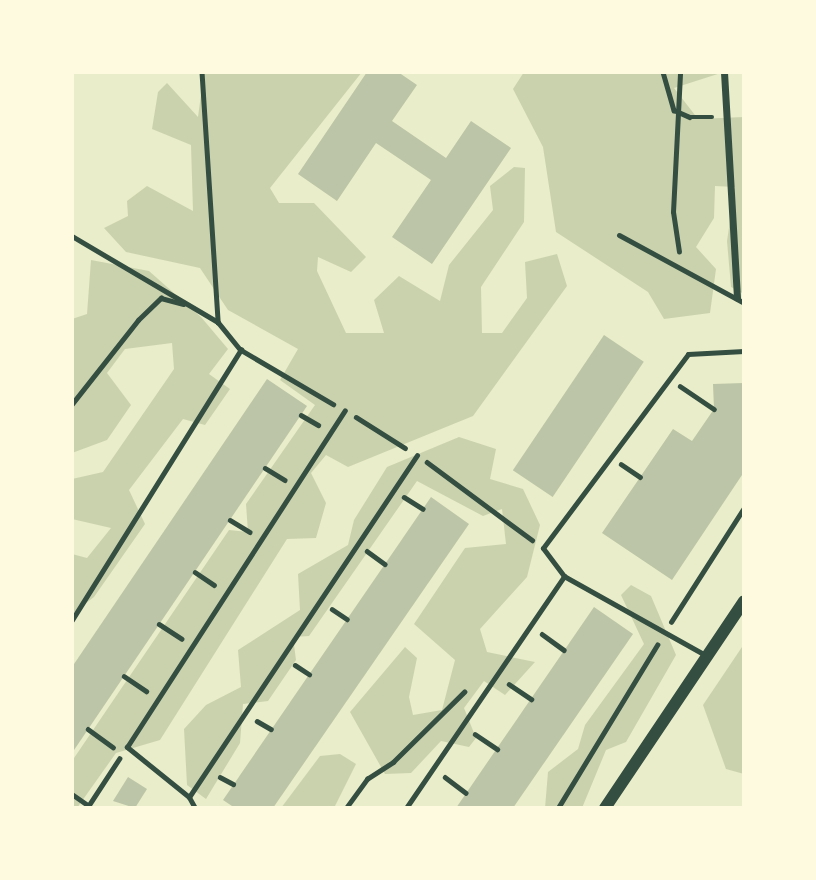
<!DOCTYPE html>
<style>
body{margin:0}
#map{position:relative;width:816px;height:880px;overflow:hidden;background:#e9edc9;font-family:"Open Sans",sans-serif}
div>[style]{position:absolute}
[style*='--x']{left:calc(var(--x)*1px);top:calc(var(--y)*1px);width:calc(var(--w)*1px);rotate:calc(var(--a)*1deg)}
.green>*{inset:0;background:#cad2ad}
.building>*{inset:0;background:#bcc5a7;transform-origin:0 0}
.path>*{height:4.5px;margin:-2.25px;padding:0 2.25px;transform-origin:2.25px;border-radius:2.25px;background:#344e41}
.service>*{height:5px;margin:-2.5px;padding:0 2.5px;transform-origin:2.5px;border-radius:2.5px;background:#344e41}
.minor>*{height:7px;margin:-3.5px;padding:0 3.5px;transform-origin:3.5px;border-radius:3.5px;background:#344e41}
.tertiary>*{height:12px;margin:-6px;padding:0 6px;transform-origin:6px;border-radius:6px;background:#344e41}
span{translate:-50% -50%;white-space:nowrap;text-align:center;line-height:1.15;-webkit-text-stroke:7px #fefae0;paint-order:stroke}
.frame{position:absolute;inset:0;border:74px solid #fefae0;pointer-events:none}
</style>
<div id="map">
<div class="green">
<i style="clip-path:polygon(204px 72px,362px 72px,270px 188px,279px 203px,314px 203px,366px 257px,351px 272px,318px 257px,317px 271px,346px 333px,384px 333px,374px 300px,399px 276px,440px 301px,449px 265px,493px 210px,490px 186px,514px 167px,525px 168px,524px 222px,481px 287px,482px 333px,502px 333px,527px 298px,525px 262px,557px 254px,567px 286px,473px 416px,348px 467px,326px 455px,311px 473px,326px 503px,316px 538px,287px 539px,160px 740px,116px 753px,77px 808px,72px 808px,72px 761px,229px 530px,248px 532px,246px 504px,315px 405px,280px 380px,298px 349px,228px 310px,200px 268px,126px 252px,104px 228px,128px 216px,127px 201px,147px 186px,193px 211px,191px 145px,152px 129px,158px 92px,167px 83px,198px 117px)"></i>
<i style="clip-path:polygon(524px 72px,724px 72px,674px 88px,698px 119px,744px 117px,744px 294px,731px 287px,727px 241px,735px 187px,715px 186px,714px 218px,696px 247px,716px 269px,710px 313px,664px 319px,648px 292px,556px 232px,543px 147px,513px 89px)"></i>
<i style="clip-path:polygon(91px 260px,149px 271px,201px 317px,228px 349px,209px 374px,230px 389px,205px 425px,183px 419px,129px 490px,145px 524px,94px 597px,72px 614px,72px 554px,87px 558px,111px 528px,72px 519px,72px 479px,103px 472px,174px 369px,172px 343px,125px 349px,107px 373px,131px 405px,107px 440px,72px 453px,72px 319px,87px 314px)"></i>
<i style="clip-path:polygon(459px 437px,496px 449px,490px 479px,523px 489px,540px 525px,527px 577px,480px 629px,487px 652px,535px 662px,505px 695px,484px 681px,464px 708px,476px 738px,469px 747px,441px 741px,411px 773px,385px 774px,350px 712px,405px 647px,417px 658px,409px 697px,413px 715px,442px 710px,455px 660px,414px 624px,465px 548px,506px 544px,502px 509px,483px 516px,417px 481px,309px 636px,293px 637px,296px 660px,268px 701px,243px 704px,240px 743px,206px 799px,187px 785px,184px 729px,206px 705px,241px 687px,238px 650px,300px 610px,298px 574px,348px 545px,354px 520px,387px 467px)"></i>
<i style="clip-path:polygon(631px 585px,651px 596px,676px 655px,626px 742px,606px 750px,582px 808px,545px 808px,548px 772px,578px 749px,585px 725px,644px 644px,621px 595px)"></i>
<i style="clip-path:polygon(744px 644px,744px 774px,726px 769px,703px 705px)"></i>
<i style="clip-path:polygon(340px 754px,356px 764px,334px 808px,281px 808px,320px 756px)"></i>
</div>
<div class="building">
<i style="clip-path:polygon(367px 72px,398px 72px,417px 85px,392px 121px,446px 158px,471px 121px,511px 148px,432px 264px,392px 237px,431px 180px,376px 143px,337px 201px,298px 174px)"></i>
<i style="left:604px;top:335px;width:48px;height:163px;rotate:34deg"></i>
<i style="clip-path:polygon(267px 379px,307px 406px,72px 753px,72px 667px)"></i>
<i style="clip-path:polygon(744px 383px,744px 472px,672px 580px,602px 533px,673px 429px,692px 441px,714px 409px,713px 384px)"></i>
<i style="clip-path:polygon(431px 497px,469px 524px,273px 808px,235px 808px,223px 800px)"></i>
<i style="clip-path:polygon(594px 607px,633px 634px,513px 808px,456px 808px)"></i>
<i style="clip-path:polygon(128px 777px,147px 789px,135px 808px,113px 801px)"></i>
</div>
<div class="path">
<i style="--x:202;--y:72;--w:251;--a:86.3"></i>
<i style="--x:218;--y:322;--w:36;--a:51"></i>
<i style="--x:663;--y:72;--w:40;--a:74"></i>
<i style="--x:674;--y:110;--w:17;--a:24"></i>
<i style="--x:690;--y:117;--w:22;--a:0"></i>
<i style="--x:72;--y:236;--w:169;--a:30.5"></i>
<i style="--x:679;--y:252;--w:40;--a:-98.5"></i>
<i style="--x:673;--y:212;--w:140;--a:-87.1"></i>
<i style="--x:680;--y:386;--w:41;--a:34.1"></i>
<i style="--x:72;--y:404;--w:107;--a:-51.8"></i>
<i style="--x:138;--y:320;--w:32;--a:-44"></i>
<i style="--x:161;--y:298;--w:23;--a:15"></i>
<i style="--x:301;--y:415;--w:20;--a:30"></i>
<i style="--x:356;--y:417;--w:58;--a:32.3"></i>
<i style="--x:427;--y:462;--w:131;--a:36.6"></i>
<i style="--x:621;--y:464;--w:23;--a:34"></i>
<i style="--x:265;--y:468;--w:23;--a:31"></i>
<i style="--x:404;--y:497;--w:22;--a:32"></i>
<i style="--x:230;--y:520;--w:23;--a:31"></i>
<i style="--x:367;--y:551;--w:22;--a:36"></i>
<i style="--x:195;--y:572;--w:23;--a:34"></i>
<i style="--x:332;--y:609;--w:18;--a:34"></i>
<i style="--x:72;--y:620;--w:319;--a:-58"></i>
<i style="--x:241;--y:350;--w:107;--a:30.4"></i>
<i style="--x:671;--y:622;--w:135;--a:-57.4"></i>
<i style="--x:159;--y:624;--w:27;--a:33"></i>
<i style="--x:542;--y:634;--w:27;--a:36"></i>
<i style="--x:295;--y:665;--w:17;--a:33"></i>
<i style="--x:124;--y:676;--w:27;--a:34"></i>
<i style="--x:509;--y:684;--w:27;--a:34"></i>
<i style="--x:257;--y:721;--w:16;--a:30"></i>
<i style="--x:88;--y:729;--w:31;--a:36"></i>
<i style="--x:475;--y:734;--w:27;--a:34"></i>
<i style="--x:220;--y:777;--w:15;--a:28"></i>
<i style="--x:445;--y:777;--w:26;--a:37"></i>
<i style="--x:72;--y:794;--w:21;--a:35"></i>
<i style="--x:87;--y:808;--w:59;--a:-56.9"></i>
<i style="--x:346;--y:808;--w:36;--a:-54"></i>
<i style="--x:367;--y:779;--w:31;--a:-33"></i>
<i style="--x:393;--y:762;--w:100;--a:-44.6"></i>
<i style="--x:558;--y:808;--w:191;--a:-58.7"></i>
</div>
<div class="service">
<i style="--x:619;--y:235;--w:142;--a:28.5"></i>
<i style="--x:707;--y:656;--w:164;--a:-150.8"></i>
<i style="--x:564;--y:576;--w:35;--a:-127"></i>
<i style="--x:543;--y:548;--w:242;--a:-53.2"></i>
<i style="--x:688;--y:354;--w:56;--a:-3.1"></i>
<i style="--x:189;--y:797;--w:411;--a:-56.3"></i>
<i style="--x:195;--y:808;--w:13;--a:-119"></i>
<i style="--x:189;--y:797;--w:80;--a:-141.1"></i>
<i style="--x:127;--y:747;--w:401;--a:-57.1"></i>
<i style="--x:406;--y:808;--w:281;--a:-55.7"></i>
</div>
<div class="minor">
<i style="--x:724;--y:72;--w:226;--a:86.7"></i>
</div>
<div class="tertiary">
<i style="--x:605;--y:808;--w:249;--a:-56.1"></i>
</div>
<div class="frame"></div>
</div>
